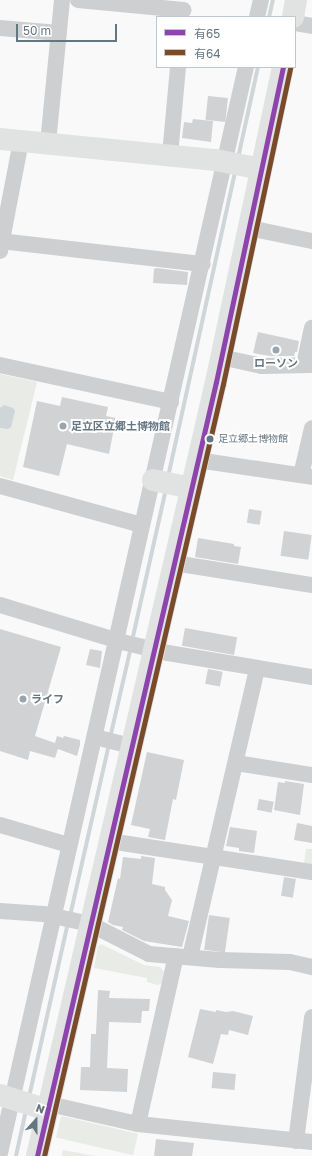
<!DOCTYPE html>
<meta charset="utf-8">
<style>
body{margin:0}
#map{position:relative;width:312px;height:1156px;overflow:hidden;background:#f9f9f9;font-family:"Golos Text","Noto Sans JP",sans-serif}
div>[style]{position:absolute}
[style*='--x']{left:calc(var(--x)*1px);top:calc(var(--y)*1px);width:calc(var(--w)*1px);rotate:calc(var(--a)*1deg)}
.green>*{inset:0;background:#e8ebe6;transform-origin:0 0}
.water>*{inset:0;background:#ced6d9}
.stream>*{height:4px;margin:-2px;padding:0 2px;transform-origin:2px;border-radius:2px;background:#ced6d9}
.building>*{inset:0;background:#d0d2d3;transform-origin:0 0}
.street>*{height:16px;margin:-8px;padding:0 8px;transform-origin:8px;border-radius:8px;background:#cecfd0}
.secondary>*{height:22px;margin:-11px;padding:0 11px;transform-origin:11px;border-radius:11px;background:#e1e2e2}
.bus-1>*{height:5px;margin:-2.5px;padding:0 2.5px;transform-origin:2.5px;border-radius:2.5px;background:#8e44ad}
.bus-2>*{height:5px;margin:-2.5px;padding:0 2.5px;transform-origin:2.5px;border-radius:2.5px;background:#7a4b2a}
.dots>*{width:11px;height:11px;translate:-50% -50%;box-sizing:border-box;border:2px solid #fff;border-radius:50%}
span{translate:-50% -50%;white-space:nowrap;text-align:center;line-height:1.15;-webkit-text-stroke:4px #fff;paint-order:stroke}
.bus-label{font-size:10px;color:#657683}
.left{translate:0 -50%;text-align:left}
.poi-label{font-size:11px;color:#657683;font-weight:700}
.legend{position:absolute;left:156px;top:16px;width:140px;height:52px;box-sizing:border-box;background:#fff;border:1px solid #c1c8cd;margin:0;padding:5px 7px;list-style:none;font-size:12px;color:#657683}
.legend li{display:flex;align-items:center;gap:8px;height:20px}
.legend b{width:20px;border:1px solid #c1c8cd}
.north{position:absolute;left:16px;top:1100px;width:40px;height:40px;-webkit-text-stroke:3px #fff;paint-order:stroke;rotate:21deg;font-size:11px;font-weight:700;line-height:16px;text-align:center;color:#657683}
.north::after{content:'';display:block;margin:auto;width:14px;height:18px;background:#657683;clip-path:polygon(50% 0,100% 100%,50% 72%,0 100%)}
.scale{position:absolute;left:16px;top:24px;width:101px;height:18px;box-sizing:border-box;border:2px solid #657683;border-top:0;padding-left:5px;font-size:12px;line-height:14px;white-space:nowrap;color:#657683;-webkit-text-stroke:3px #fff;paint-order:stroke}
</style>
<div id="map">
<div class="green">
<i style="clip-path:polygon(0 374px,37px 382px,13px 480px,0 476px)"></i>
<i style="clip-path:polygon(306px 849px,312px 849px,312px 866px,304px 864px)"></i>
<i style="clip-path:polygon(101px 944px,144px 965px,160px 967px,164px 972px,162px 983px,158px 985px,147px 982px,147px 978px,94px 968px,98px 946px)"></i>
<i style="left:61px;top:1116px;width:79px;height:22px;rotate:13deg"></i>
<i style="clip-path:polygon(63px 1150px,96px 1156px,61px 1156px)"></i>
</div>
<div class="water">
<i style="clip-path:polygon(4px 405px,13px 408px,15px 411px,11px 427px,8px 429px,0 428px,0 408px)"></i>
</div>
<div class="stream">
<i style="--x:269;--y:17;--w:17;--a:-77"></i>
<i style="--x:238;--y:158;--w:93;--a:-77.6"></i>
<i style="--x:168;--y:477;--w:313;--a:-77.6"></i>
<i style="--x:132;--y:641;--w:156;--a:-77.4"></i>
<i style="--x:110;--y:738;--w:93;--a:-77"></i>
<i style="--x:70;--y:916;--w:175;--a:-77.2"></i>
<i style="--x:29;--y:1097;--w:179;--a:-77.4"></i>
<i style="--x:16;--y:1156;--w:47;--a:-77.7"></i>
</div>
<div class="building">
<i style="left:208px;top:96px;width:20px;height:24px;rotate:6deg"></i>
<i style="clip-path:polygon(193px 119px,213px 121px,211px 142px,182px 138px,184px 122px,192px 123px)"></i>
<i style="clip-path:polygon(157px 268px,188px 272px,187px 285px,153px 283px,154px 269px)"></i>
<i style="clip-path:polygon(258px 332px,299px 341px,297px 352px,295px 352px,294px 356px,270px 356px,253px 353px)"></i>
<i style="clip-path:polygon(62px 397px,108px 407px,106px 416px,116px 418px,109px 454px,67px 444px,59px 476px,23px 467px,37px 401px,60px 406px)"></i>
<i style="left:249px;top:509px;width:13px;height:14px;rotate:9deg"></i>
<i style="left:284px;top:531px;width:28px;height:25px;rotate:8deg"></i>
<i style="clip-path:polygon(198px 538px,234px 544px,234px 546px,241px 547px,238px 564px,195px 557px)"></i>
<i style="left:185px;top:628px;width:53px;height:18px;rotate:10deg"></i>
<i style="clip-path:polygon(0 629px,61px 647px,35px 736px,55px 743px,57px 736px,63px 738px,64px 736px,80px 740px,80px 745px,77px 756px,58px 749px,55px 758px,30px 751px,28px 760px,0 751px)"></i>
<i style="clip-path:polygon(90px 649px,102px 651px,100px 668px,86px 665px)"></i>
<i style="left:208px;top:669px;width:15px;height:15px;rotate:11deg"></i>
<i style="clip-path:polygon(147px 752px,184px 760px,176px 800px,173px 799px,165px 840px,148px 837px,150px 829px,131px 825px)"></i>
<i style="clip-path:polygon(285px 781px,304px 784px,300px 815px,274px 810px,278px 782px,285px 783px)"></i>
<i style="left:259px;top:799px;width:15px;height:11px;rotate:11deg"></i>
<i style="clip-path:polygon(297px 823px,312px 826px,312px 843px,294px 840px)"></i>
<i style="clip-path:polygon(230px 827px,257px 831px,254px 853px,239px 851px,239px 848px,226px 846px)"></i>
<i style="clip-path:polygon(141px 856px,155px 858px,152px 884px,165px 887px,165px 890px,172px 900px,168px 916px,189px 921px,182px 947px,144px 941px,122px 930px,123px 927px,113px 925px,108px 922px,118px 878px,120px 879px,123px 857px,141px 859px)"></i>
<i style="left:284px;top:877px;width:12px;height:19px;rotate:9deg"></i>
<i style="left:209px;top:915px;width:21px;height:35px;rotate:8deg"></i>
<i style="clip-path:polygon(98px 990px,110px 991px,109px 998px,150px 999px,149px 1011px,142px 1011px,141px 1023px,109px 1022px,107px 1068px,128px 1069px,127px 1092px,80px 1090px,81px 1067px,90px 1067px,91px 1034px,96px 1034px)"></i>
<i style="clip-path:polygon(200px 1009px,216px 1012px,216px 1010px,226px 1012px,233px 1011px,253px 1016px,248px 1035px,229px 1030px,228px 1035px,221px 1034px,213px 1064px,188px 1057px)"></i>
<i style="left:213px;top:1072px;width:23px;height:16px;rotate:5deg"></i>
<i style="clip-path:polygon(156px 1139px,194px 1143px,192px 1156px,154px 1156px)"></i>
</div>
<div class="street">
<i style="--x:78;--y:0;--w:106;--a:5.4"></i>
<i style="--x:257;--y:17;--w:17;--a:-77"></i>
<i style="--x:295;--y:23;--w:17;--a:10"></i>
<i style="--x:0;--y:28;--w:59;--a:4.8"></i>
<i style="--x:48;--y:143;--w:144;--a:-84.4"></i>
<i style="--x:170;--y:155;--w:88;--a:-84.8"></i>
<i style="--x:249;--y:228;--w:64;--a:11.7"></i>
<i style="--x:0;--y:241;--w:204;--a:6.5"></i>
<i style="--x:0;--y:251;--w:112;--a:-79.2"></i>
<i style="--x:221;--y:357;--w:42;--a:12.4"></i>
<i style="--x:262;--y:366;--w:50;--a:-1.1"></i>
<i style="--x:0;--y:365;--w:175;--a:12.2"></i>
<i style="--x:304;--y:365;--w:38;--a:-78"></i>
<i style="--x:197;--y:460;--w:116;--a:8.4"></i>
<i style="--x:301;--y:475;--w:48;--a:-76.8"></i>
<i style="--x:0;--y:486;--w:147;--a:15.4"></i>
<i style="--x:174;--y:563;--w:140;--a:9.1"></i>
<i style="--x:0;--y:605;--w:127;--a:16.9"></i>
<i style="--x:122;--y:642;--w:47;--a:13.4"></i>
<i style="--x:168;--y:653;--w:146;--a:9.5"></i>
<i style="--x:95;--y:737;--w:37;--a:14"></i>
<i style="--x:236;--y:763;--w:77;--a:9"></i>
<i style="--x:0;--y:825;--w:72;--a:16.2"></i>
<i style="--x:109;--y:841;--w:205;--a:8.7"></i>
<i style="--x:0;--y:911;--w:44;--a:3.9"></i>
<i style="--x:44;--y:914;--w:47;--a:12.3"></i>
<i style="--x:90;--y:924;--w:66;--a:27"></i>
<i style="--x:149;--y:954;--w:71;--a:4.8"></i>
<i style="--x:220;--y:960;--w:70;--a:1.6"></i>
<i style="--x:290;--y:962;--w:23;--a:13"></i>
<i style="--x:190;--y:957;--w:297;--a:-76.9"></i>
<i style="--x:49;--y:1104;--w:91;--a:12.7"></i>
<i style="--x:138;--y:1124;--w:175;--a:5.9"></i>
<i style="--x:138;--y:1124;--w:172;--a:-77.3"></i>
<i style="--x:296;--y:1141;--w:125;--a:-82.6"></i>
<i style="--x:0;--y:1153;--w:1114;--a:-77.24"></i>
</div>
<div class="secondary">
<i style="--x:293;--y:17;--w:17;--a:-80"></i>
<i style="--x:0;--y:139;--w:217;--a:5.6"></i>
<i style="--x:216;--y:160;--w:46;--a:11.3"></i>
<i style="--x:153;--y:480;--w:39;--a:12"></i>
<i style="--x:0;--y:1095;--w:50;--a:17.4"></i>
<i style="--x:37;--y:1156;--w:794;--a:-76.98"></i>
<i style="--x:216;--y:382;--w:322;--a:-78"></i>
</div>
<div class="bus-1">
<i style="--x:37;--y:1156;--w:794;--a:-76.98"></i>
<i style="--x:216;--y:382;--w:322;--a:-78"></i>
</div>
<div class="bus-2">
<i style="--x:44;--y:1156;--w:792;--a:-76.95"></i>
<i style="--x:223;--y:384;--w:323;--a:-78"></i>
</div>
<div class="dots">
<i style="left:276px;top:350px;background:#99a4ac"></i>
<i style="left:63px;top:426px;background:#99a4ac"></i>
<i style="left:210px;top:439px;background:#657683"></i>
<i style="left:23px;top:699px;background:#99a4ac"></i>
</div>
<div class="bus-label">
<span class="left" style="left:218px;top:439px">足立郷土博物館</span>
</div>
<div class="poi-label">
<span style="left:276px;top:363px">ローソン</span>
<span class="left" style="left:71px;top:426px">足立区立郷土博物館</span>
<span class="left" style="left:31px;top:699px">ライフ</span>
</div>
<ul class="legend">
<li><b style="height:5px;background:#8e44ad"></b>有65</li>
<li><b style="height:5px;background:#7a4b2a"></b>有64</li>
</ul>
<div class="north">N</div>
<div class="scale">50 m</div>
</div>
